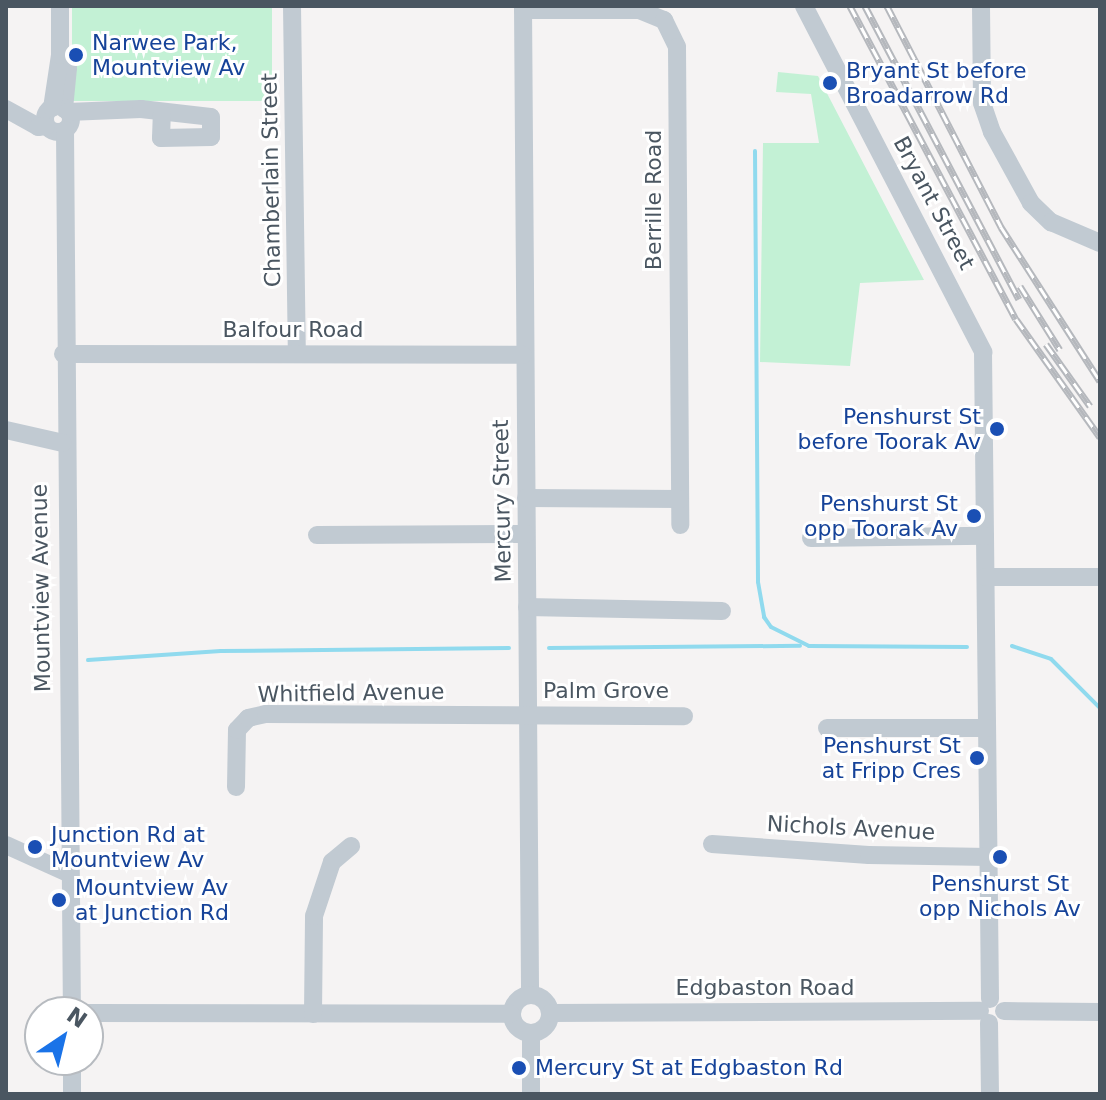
<!DOCTYPE html>
<style>
body{margin:0}
#map{position:relative;width:1106px;height:1100px;overflow:hidden;background:#f5f3f3;font-family:"DejaVu Sans",sans-serif}
div>[style]{position:absolute}
[style*='--x']{left:calc(var(--x)*1px);top:calc(var(--y)*1px);width:calc(var(--w)*1px);rotate:calc(var(--a)*1deg)}
.green>*{inset:0;background:#c3f1d5;transform-origin:0 0}
.stream>*{height:4px;margin:-2px;padding:0 2px;transform-origin:2px;border-radius:2px;background:#90daee}
.minor>*{height:18px;margin:-9px;padding:0 9px;transform-origin:9px;border-radius:9px;background:#c1cad2}
.minor>.ring{margin:-9px;padding:0;box-sizing:content-box;background:none;border:18px solid #c1cad2;border-radius:50%}
.rail>*{height:7px;margin-top:-3.5px;transform-origin:0;background:repeating-linear-gradient(90deg,#fff 0 12px,#b5b8bd 0 24px);box-sizing:border-box;border-block:2px solid #b5b8bd}
.dots>*{width:22px;height:22px;translate:-50% -50%;box-sizing:border-box;border:4px solid #fff;border-radius:50%}
span{translate:-50% -50%;white-space:nowrap;text-align:center;line-height:1.15;-webkit-text-stroke:6px #fff;paint-order:stroke}
.transit-label{font-size:22px;color:#164399}
.left{translate:0 -50%;text-align:left}
.right{translate:-100% -50%;text-align:right}
.street-label{font-size:22px;color:#4a5661}
.frame{position:absolute;inset:0;border:8px solid #4a5661;pointer-events:none}
.north{position:absolute;left:24px;top:996px;width:80px;height:80px;box-sizing:border-box;background:#fff;border:2px solid #b7bbc0;border-radius:50%;rotate:35deg;font-size:22px;font-weight:700;line-height:32px;text-align:center;color:#4a5661}
.north::after{content:'';display:block;margin:auto;width:28px;height:36px;background:#1a73e8;clip-path:polygon(50% 0,100% 100%,50% 72%,0 100%)}
</style>
<div id="map">
<div class="green">
<i style="left:72px;top:6px;width:200px;height:95px"></i>
<i style="clip-path:polygon(778px 72px,818px 76px,924px 280px,860px 283px,850px 366px,760px 362px,763px 143px,819px 143px,811px 94px,776px 92px)"></i>
</div>
<div class="stream">
<i style="--x:755;--y:151;--w:431;--a:89.6"></i>
<i style="--x:758;--y:582;--w:36;--a:80"></i>
<i style="--x:764;--y:617;--w:12;--a:55"></i>
<i style="--x:771;--y:627;--w:42;--a:26.6"></i>
<i style="--x:809;--y:646;--w:158;--a:0.4"></i>
<i style="--x:1012;--y:646;--w:41;--a:18.4"></i>
<i style="--x:1051;--y:659;--w:69;--a:45"></i>
<i style="--x:549;--y:648;--w:251;--a:-0.5"></i>
<i style="--x:88;--y:660;--w:133;--a:-3.9"></i>
<i style="--x:221;--y:651;--w:288;--a:-0.6"></i>
</div>
<div class="minor">
<i style="--x:292;--y:6;--w:348;--a:89.2"></i>
<i style="--x:523;--y:6;--w:989;--a:89.59"></i>
<i style="--x:804;--y:6;--w:390;--a:62.6"></i>
<i style="--x:983;--y:352;--w:647;--a:89.38"></i>
<i style="--x:981;--y:6;--w:97;--a:89.4"></i>
<i style="--x:982;--y:103;--w:31;--a:71"></i>
<i style="--x:992;--y:132;--w:81;--a:61.2"></i>
<i style="--x:1031;--y:203;--w:28;--a:44"></i>
<i style="--x:1051;--y:222;--w:53;--a:23.2"></i>
<i style="--x:523;--y:10;--w:116;--a:0"></i>
<i style="--x:639;--y:10;--w:27;--a:22"></i>
<i style="--x:664;--y:20;--w:30;--a:64"></i>
<i style="--x:677;--y:47;--w:478;--a:89.6"></i>
<i style="--x:60;--y:55;--w:15;--a:58"></i>
<i style="--x:68;--y:68;--w:41;--a:95.6"></i>
<i class="ring" style="left:45px;top:106px;width:8px;height:8px"></i>
<i style="--x:52;--y:108;--w:54;--a:-81.4"></i>
<i style="--x:60;--y:55;--w:49;--a:-90"></i>
<i style="--x:6;--y:109;--w:37;--a:29"></i>
<i style="--x:38;--y:127;--w:8;--a:-7"></i>
<i style="--x:68;--y:112;--w:73;--a:-2.4"></i>
<i style="--x:141;--y:109;--w:70;--a:6.5"></i>
<i style="--x:211;--y:117;--w:20;--a:90"></i>
<i style="--x:211;--y:137;--w:50;--a:178.9"></i>
<i style="--x:161;--y:138;--w:24;--a:-88"></i>
<i style="--x:65;--y:130;--w:882;--a:89.55"></i>
<i style="--x:63;--y:354;--w:460;--a:0.1"></i>
<i style="--x:6;--y:430;--w:58;--a:12.8"></i>
<i style="--x:526;--y:498;--w:154;--a:0.4"></i>
<i style="--x:317;--y:535;--w:209;--a:-0.3"></i>
<i style="--x:811;--y:538;--w:174;--a:-0.7"></i>
<i style="--x:986;--y:577;--w:114;--a:0"></i>
<i style="--x:527;--y:607;--w:195;--a:1.2"></i>
<i style="--x:827;--y:728;--w:160;--a:0"></i>
<i style="--x:236;--y:787;--w:57;--a:-89"></i>
<i style="--x:237;--y:730;--w:16;--a:-47"></i>
<i style="--x:248;--y:718;--w:18;--a:-13"></i>
<i style="--x:266;--y:714;--w:418;--a:0.3"></i>
<i style="--x:712;--y:844;--w:157;--a:4"></i>
<i style="--x:869;--y:855;--w:120;--a:1"></i>
<i style="--x:6;--y:845;--w:70;--a:24.4"></i>
<i class="ring" style="left:512px;top:995px;width:20px;height:20px"></i>
<i style="--x:1004;--y:1011;--w:96;--a:0.6"></i>
<i style="--x:88;--y:1013;--w:423;--a:0.1"></i>
<i style="--x:551;--y:1013;--w:429;--a:-0.3"></i>
<i style="--x:313;--y:1014;--w:98;--a:-89.4"></i>
<i style="--x:314;--y:916;--w:57;--a:-71.6"></i>
<i style="--x:332;--y:862;--w:25;--a:-40"></i>
<i style="--x:989;--y:1023;--w:71;--a:89.2"></i>
<i style="--x:531;--y:1033;--w:61;--a:90"></i>
<i style="--x:72;--y:1060;--w:34;--a:90"></i>
</div>
<div class="rail">
<i style="--x:850;--y:6;--w:354;--a:62.1"></i>
<i style="--x:1016;--y:319;--w:145;--a:54.6"></i>
<i style="--x:865;--y:6;--w:331;--a:62.3"></i>
<i style="--x:887;--y:6;--w:249;--a:62.7"></i>
<i style="--x:1001;--y:227;--w:183;--a:57.3"></i>
<i style="--x:1020;--y:286;--w:75;--a:58"></i>
<i style="--x:1046;--y:344;--w:76;--a:54.6"></i>
</div>
<div class="dots">
<i style="left:76px;top:55px;background:#1a4fb4"></i>
<i style="left:830px;top:83px;background:#1a4fb4"></i>
<i style="left:997px;top:429px;background:#1a4fb4"></i>
<i style="left:974px;top:516px;background:#1a4fb4"></i>
<i style="left:977px;top:758px;background:#1a4fb4"></i>
<i style="left:35px;top:847px;background:#1a4fb4"></i>
<i style="left:1000px;top:857px;background:#1a4fb4"></i>
<i style="left:59px;top:900px;background:#1a4fb4"></i>
<i style="left:519px;top:1068px;background:#1a4fb4"></i>
</div>
<div class="transit-label">
<span class="left" style="left:92px;top:55px">Narwee Park,<br>Mountview Av</span>
<span class="left" style="left:846px;top:83px">Bryant St before<br>Broadarrow Rd</span>
<span class="right" style="left:981px;top:429px">Penshurst St<br>before Toorak Av</span>
<span class="right" style="left:958px;top:516px">Penshurst St<br>opp Toorak Av</span>
<span class="right" style="left:961px;top:758px">Penshurst St<br>at Fripp Cres</span>
<span class="left" style="left:51px;top:847px">Junction Rd at<br>Mountview Av</span>
<span style="left:1000px;top:896px">Penshurst St<br>opp Nichols Av</span>
<span class="left" style="left:75px;top:900px">Mountview Av<br>at Junction Rd</span>
<span class="left" style="left:535px;top:1068px">Mercury St at Edgbaston Rd</span>
</div>
<div class="street-label">
<span style="left:271px;top:180px;rotate:-91deg">Chamberlain Street</span>
<span style="left:654px;top:200px;rotate:-90deg">Berrille Road</span>
<span style="left:934px;top:203px;rotate:62deg">Bryant Street</span>
<span style="left:293px;top:330px">Balfour Road</span>
<span style="left:502px;top:501px;rotate:-91deg">Mercury Street</span>
<span style="left:41px;top:588px;rotate:-91deg">Mountview Avenue</span>
<span style="left:606px;top:691px">Palm Grove</span>
<span style="left:351px;top:693px;rotate:-1deg">Whitfield Avenue</span>
<span style="left:851px;top:828px;rotate:3deg">Nichols Avenue</span>
<span style="left:765px;top:988px">Edgbaston Road</span>
</div>
<div class="frame"></div>
<div class="north">N</div>
</div>
